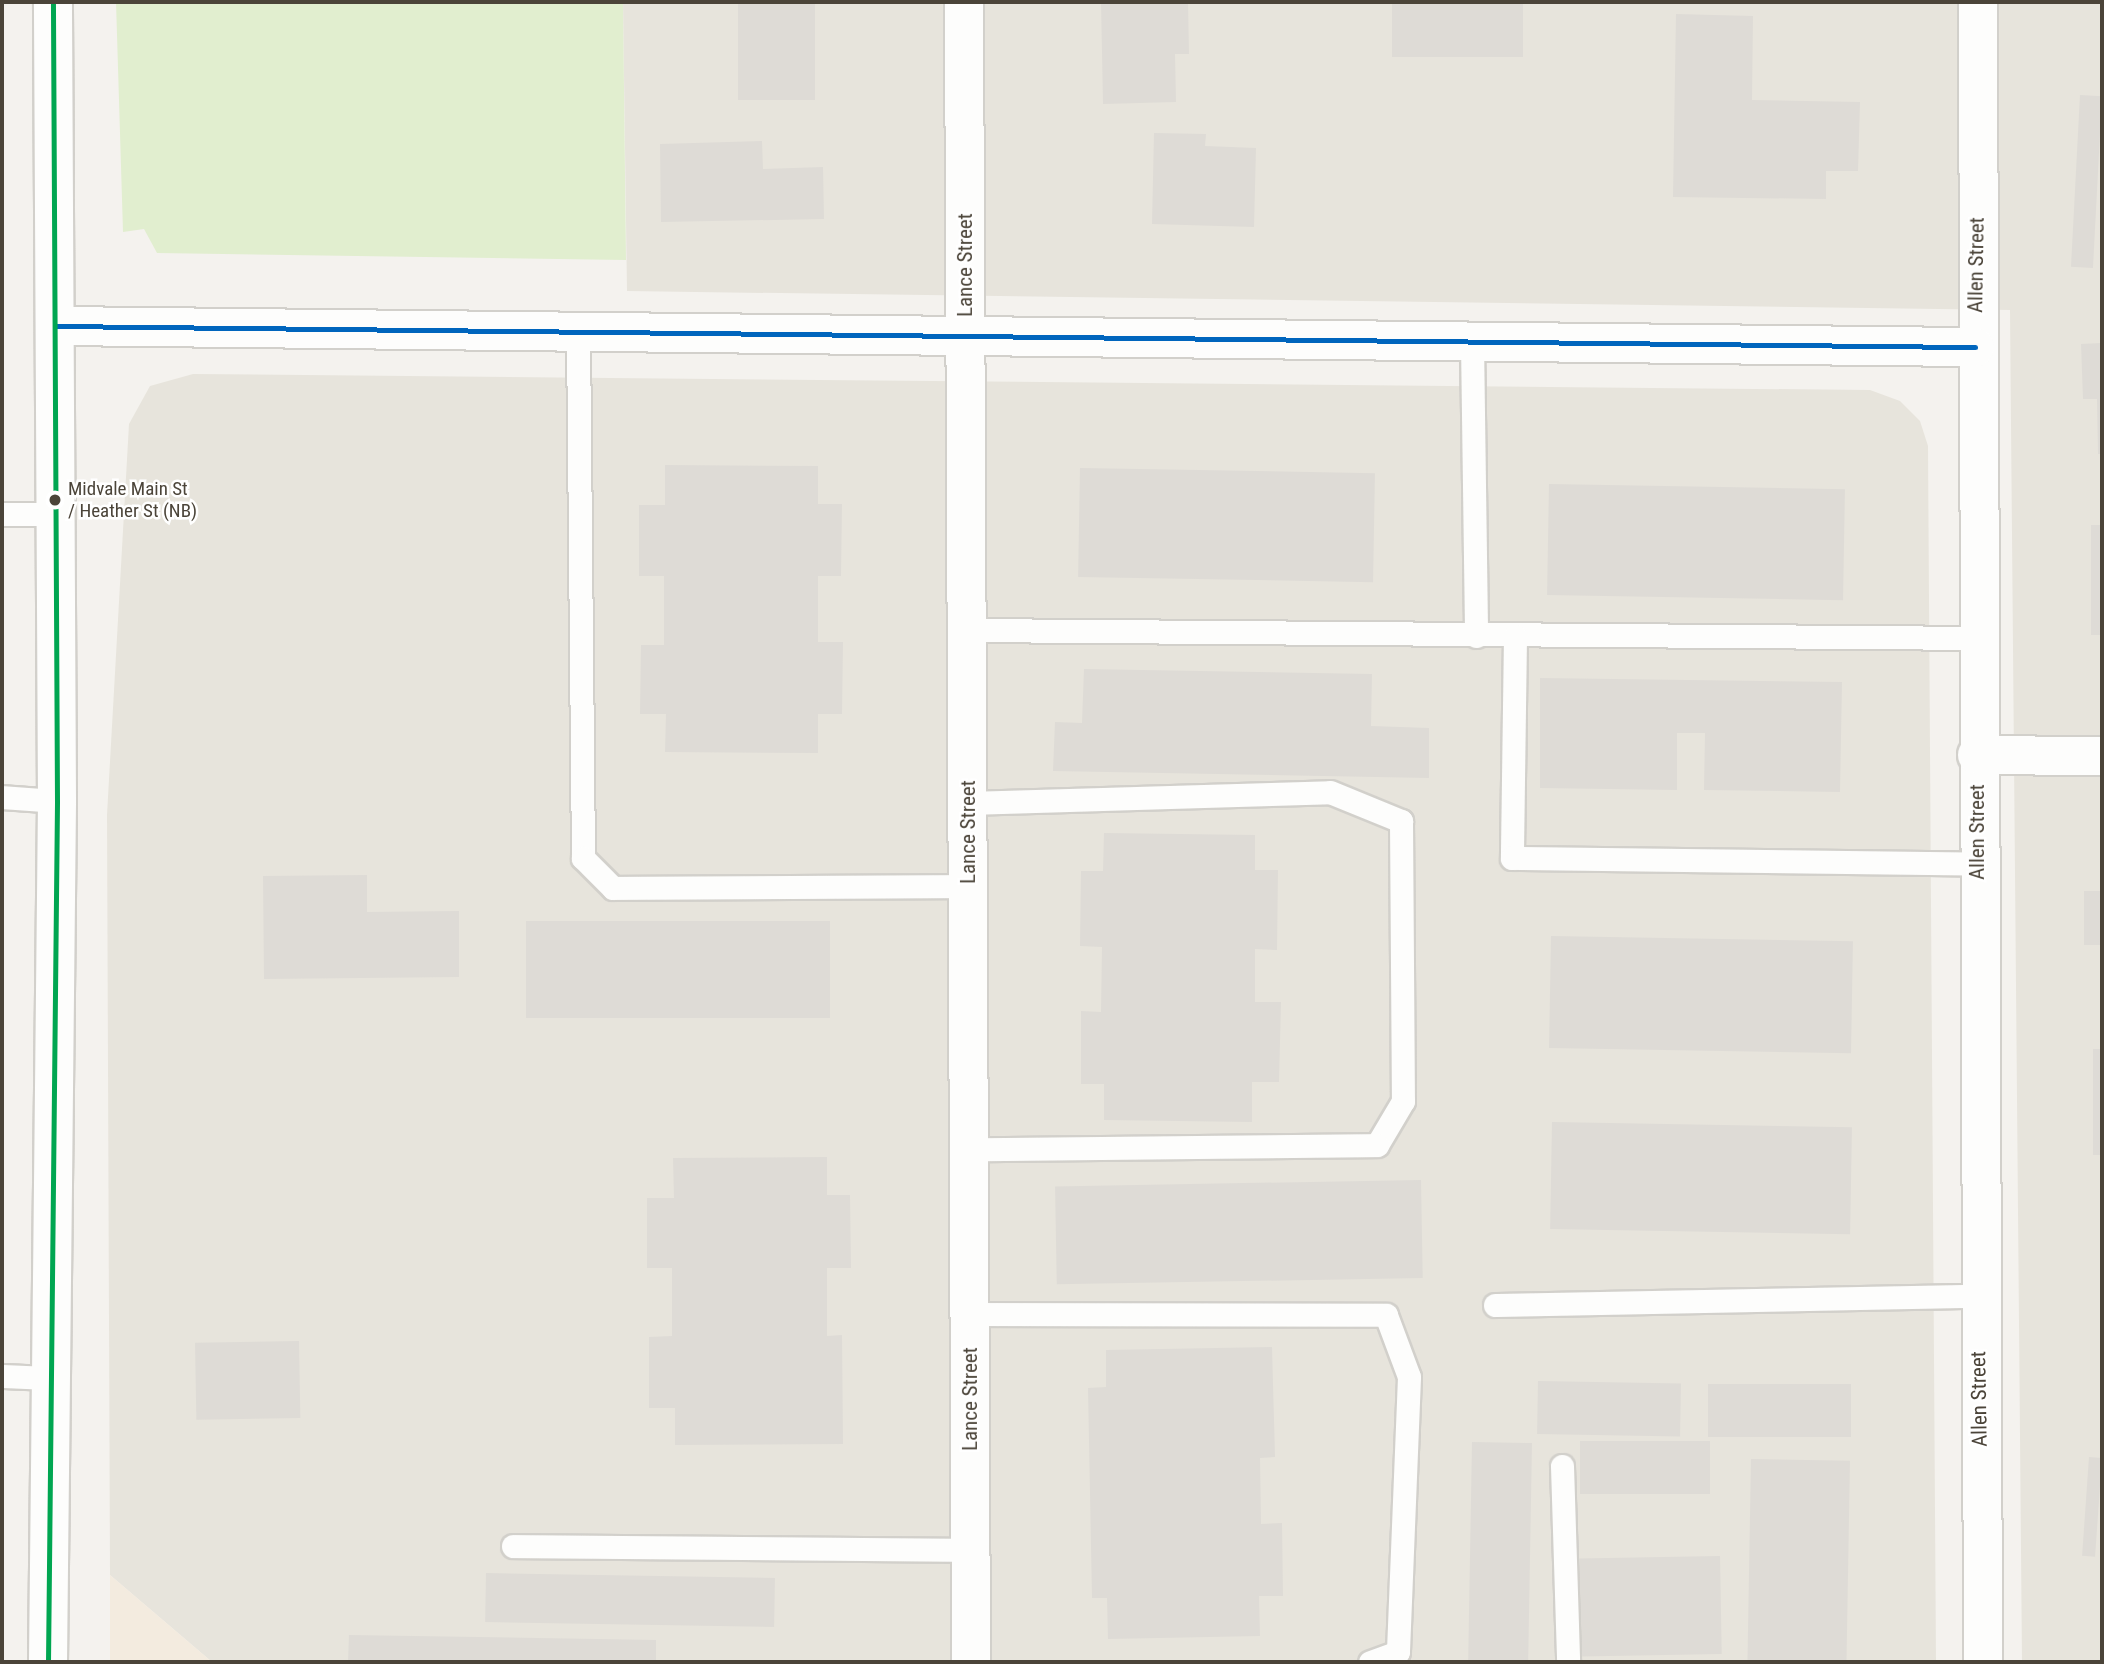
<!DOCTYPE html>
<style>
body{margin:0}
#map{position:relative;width:2104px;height:1664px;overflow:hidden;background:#f4f2ee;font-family:"Roboto Condensed",sans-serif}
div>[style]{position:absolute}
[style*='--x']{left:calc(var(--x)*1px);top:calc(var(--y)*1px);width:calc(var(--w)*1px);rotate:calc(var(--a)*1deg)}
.residential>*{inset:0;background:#e7e4dc}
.commercial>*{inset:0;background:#f3ebdf}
.green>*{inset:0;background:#e1eecf}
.building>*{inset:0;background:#dedbd6;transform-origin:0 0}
.roads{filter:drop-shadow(2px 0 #d2d0cb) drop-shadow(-2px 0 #d2d0cb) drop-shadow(0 2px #d2d0cb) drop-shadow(0 -2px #d2d0cb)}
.service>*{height:23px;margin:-11.5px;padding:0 11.5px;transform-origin:11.5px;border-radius:11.5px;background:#fdfdfc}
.minor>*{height:38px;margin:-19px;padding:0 19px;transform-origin:19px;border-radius:19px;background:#fdfdfc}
.tertiary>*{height:38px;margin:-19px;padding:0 19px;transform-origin:19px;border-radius:19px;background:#fdfdfc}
.bus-1>*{height:5px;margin:-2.5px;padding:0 2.5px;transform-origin:2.5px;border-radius:2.5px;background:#0065bd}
.bus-2>*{height:5px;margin:-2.5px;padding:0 2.5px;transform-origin:2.5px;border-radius:2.5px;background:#00a651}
.dots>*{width:19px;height:19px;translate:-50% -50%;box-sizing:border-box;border:4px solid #fff;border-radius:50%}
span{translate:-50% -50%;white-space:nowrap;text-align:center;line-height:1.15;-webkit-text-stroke:5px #fff;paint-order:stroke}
.bus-label{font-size:19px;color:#4b4439}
.left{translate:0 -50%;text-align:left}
.street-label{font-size:21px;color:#4b4439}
.frame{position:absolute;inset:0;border:4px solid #4b4439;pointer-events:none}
</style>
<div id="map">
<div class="residential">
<i style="clip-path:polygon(623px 2px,2102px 2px,2102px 1662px,2022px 1662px,2010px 310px,627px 291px)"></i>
<i style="clip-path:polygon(193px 374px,1870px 390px,1900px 401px,1920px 421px,1928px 446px,1936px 1662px,212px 1662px,110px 1575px,107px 815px,129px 424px,150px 386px)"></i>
</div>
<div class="commercial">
<i style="clip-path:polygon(110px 1575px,212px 1662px,110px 1662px)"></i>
</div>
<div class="green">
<i style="clip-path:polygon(116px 2px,623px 2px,626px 260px,157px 253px,144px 229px,123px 232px)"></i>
</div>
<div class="building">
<i style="left:738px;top:2px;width:77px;height:98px"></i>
<i style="clip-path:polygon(1101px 2px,1188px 2px,1189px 54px,1175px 54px,1176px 102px,1103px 104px)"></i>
<i style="left:1392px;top:2px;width:131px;height:55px"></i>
<i style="clip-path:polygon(1676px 14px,1753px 16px,1752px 100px,1860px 102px,1858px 171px,1826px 171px,1826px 199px,1673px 197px)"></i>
<i style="left:2080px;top:95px;width:22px;height:172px;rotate:3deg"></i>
<i style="clip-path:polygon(1154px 133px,1206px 134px,1205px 146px,1256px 148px,1254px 227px,1152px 224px)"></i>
<i style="clip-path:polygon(762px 141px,763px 169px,823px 167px,824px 219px,661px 222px,660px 144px)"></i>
<i style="clip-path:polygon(2102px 343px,2102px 454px,2098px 454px,2097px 399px,2083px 399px,2081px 344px)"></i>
<i style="clip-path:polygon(665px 465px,818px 466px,818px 504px,842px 504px,841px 576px,818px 576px,818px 642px,843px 642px,842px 714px,818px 714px,818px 753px,665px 752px,666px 714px,640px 714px,641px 645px,664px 645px,664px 576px,639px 576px,639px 505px,665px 505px)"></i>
<i style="left:1080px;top:468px;width:295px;height:109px;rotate:1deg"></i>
<i style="left:1549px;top:484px;width:296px;height:111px;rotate:1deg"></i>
<i style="left:2091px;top:525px;width:11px;height:110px"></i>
<i style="clip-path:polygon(1084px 669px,1372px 674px,1371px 726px,1429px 728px,1429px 778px,1053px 771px,1055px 722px,1082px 723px)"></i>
<i style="clip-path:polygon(1540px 678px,1842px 682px,1840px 792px,1704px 790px,1705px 733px,1677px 733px,1677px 790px,1540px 788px)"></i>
<i style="clip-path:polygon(1104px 833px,1255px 835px,1255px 870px,1278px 870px,1277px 950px,1255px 949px,1255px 1002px,1281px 1002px,1279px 1082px,1252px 1082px,1252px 1122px,1104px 1120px,1104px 1084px,1081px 1084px,1081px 1011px,1101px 1012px,1102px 947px,1080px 946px,1081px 871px,1103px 871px)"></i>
<i style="clip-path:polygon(367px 875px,367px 912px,459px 911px,459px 977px,264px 979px,263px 876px)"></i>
<i style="left:2084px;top:891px;width:18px;height:54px"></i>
<i style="left:830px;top:921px;width:97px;height:304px;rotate:90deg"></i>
<i style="left:1551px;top:936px;width:302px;height:112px;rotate:1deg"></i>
<i style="left:2093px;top:1049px;width:9px;height:106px"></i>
<i style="left:1552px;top:1122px;width:300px;height:107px;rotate:1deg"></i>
<i style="clip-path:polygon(827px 1157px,827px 1195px,850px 1195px,851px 1268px,827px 1268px,827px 1336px,842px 1335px,843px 1444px,675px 1445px,675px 1408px,649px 1408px,649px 1337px,672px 1336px,672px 1268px,647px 1268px,647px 1198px,674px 1198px,673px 1158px)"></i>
<i style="left:1421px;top:1180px;width:98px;height:366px;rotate:89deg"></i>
<i style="left:299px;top:1341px;width:77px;height:104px;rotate:89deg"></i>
<i style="clip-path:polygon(1272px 1347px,1275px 1457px,1260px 1458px,1261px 1524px,1282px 1523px,1283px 1596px,1259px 1596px,1260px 1636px,1108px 1639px,1107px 1598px,1092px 1598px,1088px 1388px,1106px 1387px,1106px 1350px)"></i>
<i style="left:1538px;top:1381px;width:143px;height:53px;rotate:1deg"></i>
<i style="left:1708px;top:1384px;width:143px;height:53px"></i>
<i style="left:1710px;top:1441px;width:53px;height:130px;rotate:90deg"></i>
<i style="left:1472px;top:1442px;width:60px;height:220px;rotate:1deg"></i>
<i style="left:2089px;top:1457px;width:13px;height:99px;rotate:4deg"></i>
<i style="left:1751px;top:1459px;width:99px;height:203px;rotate:1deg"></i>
<i style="left:1720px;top:1556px;width:98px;height:141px;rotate:89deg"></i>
<i style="left:486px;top:1573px;width:289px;height:49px;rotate:1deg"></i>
<i style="clip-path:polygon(349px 1635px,656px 1640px,656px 1662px,348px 1662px)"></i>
</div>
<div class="roads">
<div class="service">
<i style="--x:578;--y:332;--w:526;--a:89.46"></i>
<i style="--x:583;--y:858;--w:42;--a:45"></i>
<i style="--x:613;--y:888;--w:355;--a:-0.3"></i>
<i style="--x:1472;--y:342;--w:294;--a:89.2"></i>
<i style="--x:2;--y:514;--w:54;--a:0"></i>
<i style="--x:967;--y:630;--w:1009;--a:0.45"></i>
<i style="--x:1515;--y:636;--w:222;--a:90.8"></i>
<i style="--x:1512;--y:858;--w:465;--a:0.7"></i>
<i style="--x:2;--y:797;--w:55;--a:4.2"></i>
<i style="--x:968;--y:803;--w:362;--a:-1.7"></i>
<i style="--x:1330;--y:792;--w:77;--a:22.2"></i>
<i style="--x:1401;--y:821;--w:280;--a:89.6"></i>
<i style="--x:1403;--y:1101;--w:51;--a:120.6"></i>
<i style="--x:1377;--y:1145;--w:408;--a:179.4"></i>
<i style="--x:1495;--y:1305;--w:483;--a:-1.1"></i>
<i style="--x:970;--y:1314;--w:416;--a:0.1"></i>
<i style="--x:1386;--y:1315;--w:66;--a:69.6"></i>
<i style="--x:1409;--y:1377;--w:275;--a:92.3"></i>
<i style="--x:1398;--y:1652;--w:30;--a:160"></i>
<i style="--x:2;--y:1376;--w:46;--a:2.5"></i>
<i style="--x:1562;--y:1466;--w:196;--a:88.2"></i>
<i style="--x:513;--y:1546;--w:458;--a:0.5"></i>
</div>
<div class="minor">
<i style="--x:964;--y:2;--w:1660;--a:89.76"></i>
<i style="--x:1978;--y:2;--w:1660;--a:89.83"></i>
<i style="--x:57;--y:326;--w:1918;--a:0.63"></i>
<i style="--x:1977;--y:755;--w:125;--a:0.5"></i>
</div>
<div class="tertiary">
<i style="--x:48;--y:1662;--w:861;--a:-89.4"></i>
<i style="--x:57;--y:801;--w:799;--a:-90.29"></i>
</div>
</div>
<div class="bus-1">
<i style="--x:57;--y:326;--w:1918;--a:0.63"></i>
</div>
<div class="bus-2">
<i style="--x:48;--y:1662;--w:861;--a:-89.4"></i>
<i style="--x:57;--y:801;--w:799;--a:-90.29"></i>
</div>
<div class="dots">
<i style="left:55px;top:500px;background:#4b4439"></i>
</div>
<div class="bus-label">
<span class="left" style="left:68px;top:500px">Midvale Main St<br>/ Heather St (NB)</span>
</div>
<div class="street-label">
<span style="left:965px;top:265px;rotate:-90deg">Lance Street</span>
<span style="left:1976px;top:265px;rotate:-89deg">Allen Street</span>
<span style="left:968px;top:832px;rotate:-90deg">Lance Street</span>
<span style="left:1977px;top:832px;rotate:-90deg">Allen Street</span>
<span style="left:970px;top:1399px;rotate:-90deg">Lance Street</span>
<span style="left:1979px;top:1399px;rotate:-91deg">Allen Street</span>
</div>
<div class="frame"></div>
</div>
